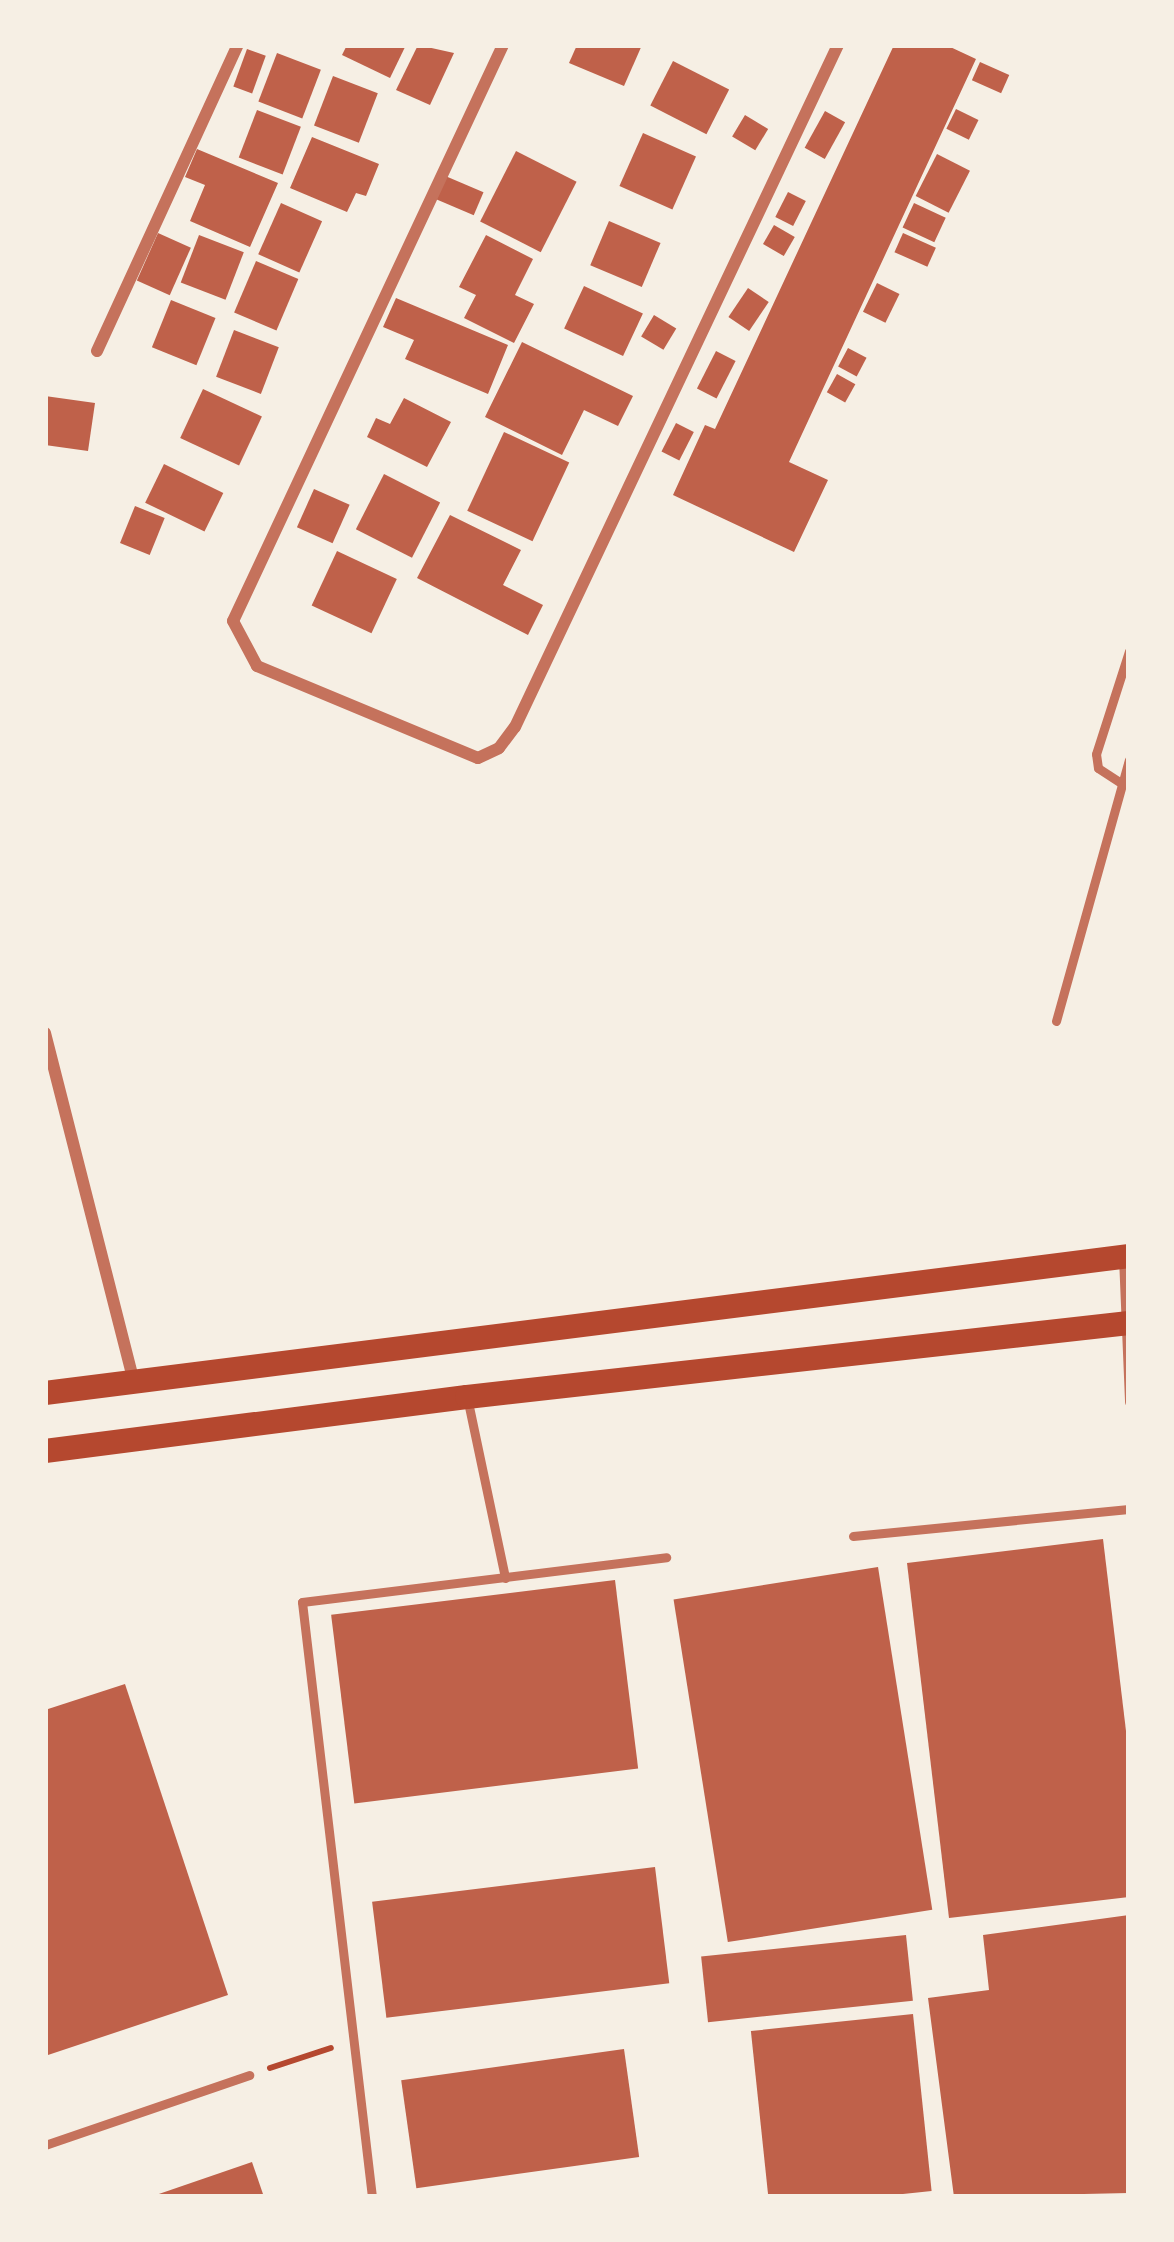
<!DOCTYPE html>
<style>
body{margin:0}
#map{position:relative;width:1174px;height:2242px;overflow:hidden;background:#f6efe4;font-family:Lora,serif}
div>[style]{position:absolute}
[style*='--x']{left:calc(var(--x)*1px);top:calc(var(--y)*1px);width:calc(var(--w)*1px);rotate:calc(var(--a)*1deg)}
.building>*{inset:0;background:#bf614a;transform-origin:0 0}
.path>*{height:6px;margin:-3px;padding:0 3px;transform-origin:3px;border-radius:3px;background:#b5482f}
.service>*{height:9px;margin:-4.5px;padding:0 4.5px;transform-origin:4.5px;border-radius:4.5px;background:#c5725c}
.minor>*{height:12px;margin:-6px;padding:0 6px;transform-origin:6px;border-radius:6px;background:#c5725c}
.secondary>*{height:24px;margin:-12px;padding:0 12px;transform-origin:12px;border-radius:12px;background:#b5482f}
span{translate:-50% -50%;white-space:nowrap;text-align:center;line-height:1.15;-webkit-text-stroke:10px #f6efe4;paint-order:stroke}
.frame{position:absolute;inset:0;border:48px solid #f6efe4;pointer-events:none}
</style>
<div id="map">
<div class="building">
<i style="clip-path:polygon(347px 45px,406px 45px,390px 78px,342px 55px)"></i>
<i style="clip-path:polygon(418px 45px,454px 53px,430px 105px,396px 90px)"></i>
<i style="clip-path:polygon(577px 45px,642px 45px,624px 86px,569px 63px)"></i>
<i style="clip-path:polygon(894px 45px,946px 45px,976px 59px,789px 462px,828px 480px,794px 552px,673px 495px,705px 425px,715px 429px)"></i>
<i style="left:247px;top:49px;width:20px;height:40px;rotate:20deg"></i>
<i style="left:277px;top:53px;width:47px;height:52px;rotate:21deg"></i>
<i style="left:673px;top:61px;width:63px;height:50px;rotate:27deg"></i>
<i style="left:980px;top:62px;width:32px;height:20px;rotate:24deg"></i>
<i style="left:333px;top:76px;width:48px;height:53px;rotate:21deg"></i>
<i style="left:956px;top:109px;width:25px;height:22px;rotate:26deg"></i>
<i style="left:257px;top:110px;width:47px;height:51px;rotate:21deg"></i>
<i style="left:825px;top:111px;width:23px;height:42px;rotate:29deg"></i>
<i style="left:745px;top:115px;width:27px;height:25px;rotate:31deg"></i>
<i style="left:643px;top:133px;width:58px;height:58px;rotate:24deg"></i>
<i style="clip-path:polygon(312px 137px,379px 164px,366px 196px,356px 193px,347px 212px,290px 188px)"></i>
<i style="clip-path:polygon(197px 149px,278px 183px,250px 247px,190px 221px,205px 185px,185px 177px)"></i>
<i style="left:516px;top:151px;width:68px;height:79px;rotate:27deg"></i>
<i style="left:937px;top:154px;width:37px;height:47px;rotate:27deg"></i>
<i style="left:443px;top:175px;width:44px;height:25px;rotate:23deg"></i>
<i style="left:788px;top:192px;width:20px;height:28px;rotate:27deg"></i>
<i style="left:281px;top:203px;width:45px;height:56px;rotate:24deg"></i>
<i style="left:914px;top:203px;width:35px;height:27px;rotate:25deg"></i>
<i style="left:609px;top:221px;width:56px;height:48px;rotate:23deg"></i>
<i style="left:774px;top:225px;width:24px;height:22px;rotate:30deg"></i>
<i style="left:158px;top:233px;width:36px;height:52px;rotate:24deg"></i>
<i style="left:903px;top:233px;width:36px;height:21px;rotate:24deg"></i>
<i style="left:199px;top:235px;width:48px;height:51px;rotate:21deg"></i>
<i style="clip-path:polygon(486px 235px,533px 259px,515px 295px,534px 304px,514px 343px,464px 318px,476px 295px,459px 287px)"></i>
<i style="left:256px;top:261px;width:46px;height:56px;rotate:23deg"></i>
<i style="left:877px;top:283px;width:25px;height:32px;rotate:26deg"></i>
<i style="left:584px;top:286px;width:65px;height:47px;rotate:25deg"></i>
<i style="left:748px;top:288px;width:25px;height:35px;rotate:34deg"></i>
<i style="clip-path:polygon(396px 298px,508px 345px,488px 394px,405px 359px,414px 340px,383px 327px)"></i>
<i style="left:171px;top:300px;width:48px;height:51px;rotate:22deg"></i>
<i style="left:654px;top:315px;width:26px;height:25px;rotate:31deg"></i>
<i style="left:234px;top:330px;width:48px;height:50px;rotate:21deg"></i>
<i style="clip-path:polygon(522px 342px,633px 396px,618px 426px,584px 410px,562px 455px,485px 417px)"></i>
<i style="left:848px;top:348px;width:21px;height:21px;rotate:28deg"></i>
<i style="left:716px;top:351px;width:22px;height:42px;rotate:27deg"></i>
<i style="left:837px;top:374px;width:21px;height:21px;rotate:29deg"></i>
<i style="left:203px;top:389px;width:65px;height:54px;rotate:25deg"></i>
<i style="clip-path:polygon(45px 396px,95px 403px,88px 451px,45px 445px)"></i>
<i style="clip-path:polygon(404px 398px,451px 422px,427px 467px,367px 437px,376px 418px,390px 424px)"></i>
<i style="left:676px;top:423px;width:20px;height:32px;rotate:27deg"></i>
<i style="left:504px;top:432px;width:72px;height:87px;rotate:25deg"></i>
<i style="left:164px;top:464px;width:66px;height:43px;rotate:26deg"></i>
<i style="left:384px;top:474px;width:63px;height:62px;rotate:27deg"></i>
<i style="left:314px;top:489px;width:39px;height:42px;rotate:24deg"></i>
<i style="left:135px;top:506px;width:32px;height:40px;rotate:22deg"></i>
<i style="clip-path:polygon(450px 515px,521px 550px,503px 585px,543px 605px,528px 635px,417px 578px)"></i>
<i style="left:337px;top:551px;width:66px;height:60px;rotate:25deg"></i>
<i style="clip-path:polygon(1103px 1539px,1129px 1756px,1129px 1897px,949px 1918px,907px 1563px)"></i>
<i style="left:878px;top:1567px;width:347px;height:207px;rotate:81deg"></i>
<i style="left:615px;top:1580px;width:190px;height:286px;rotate:83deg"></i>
<i style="clip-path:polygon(125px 1684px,228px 1995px,45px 2056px,45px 1710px)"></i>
<i style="left:655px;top:1867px;width:117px;height:285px;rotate:83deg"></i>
<i style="clip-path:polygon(1129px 1915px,1129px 2193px,954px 2197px,928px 1998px,989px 1990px,983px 1935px)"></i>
<i style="left:906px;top:1935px;width:66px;height:206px;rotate:84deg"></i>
<i style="left:913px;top:2014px;width:178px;height:163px;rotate:84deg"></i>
<i style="left:624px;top:2049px;width:109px;height:225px;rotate:82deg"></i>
<i style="clip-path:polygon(252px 2162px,264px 2197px,153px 2197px,153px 2196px)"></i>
</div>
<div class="path">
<i style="--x:270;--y:2068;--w:64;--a:-18.2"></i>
</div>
<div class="service">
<i style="--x:1121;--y:783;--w:27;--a:-147"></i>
<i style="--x:1098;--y:768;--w:14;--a:-98"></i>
<i style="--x:1096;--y:754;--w:108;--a:-72.2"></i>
<i style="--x:1056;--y:1021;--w:271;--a:-74.4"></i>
<i style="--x:1123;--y:1257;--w:145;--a:87.6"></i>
<i style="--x:467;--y:1397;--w:185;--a:78.1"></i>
<i style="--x:853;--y:1536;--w:277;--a:-5.6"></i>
<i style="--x:45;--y:2145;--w:216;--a:-18.9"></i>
<i style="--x:372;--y:2197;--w:599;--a:-96.71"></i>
<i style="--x:302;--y:1602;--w:367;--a:-7"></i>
</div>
<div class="minor">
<i style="--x:503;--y:45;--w:636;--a:115.11"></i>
<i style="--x:233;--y:621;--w:51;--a:61.9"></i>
<i style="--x:257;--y:666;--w:239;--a:22.6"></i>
<i style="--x:478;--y:758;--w:23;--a:-25"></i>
<i style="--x:499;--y:748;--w:26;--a:-53"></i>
<i style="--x:515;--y:727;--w:755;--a:-64.66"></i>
<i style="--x:97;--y:351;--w:337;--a:-65.3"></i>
<i style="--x:45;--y:1033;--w:359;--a:75.7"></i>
</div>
<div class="secondary">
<i style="--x:45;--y:1393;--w:1093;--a:-7.2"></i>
<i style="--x:45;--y:1451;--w:425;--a:-7.3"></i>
<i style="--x:467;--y:1397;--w:666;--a:-6.38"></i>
</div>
<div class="frame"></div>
</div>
